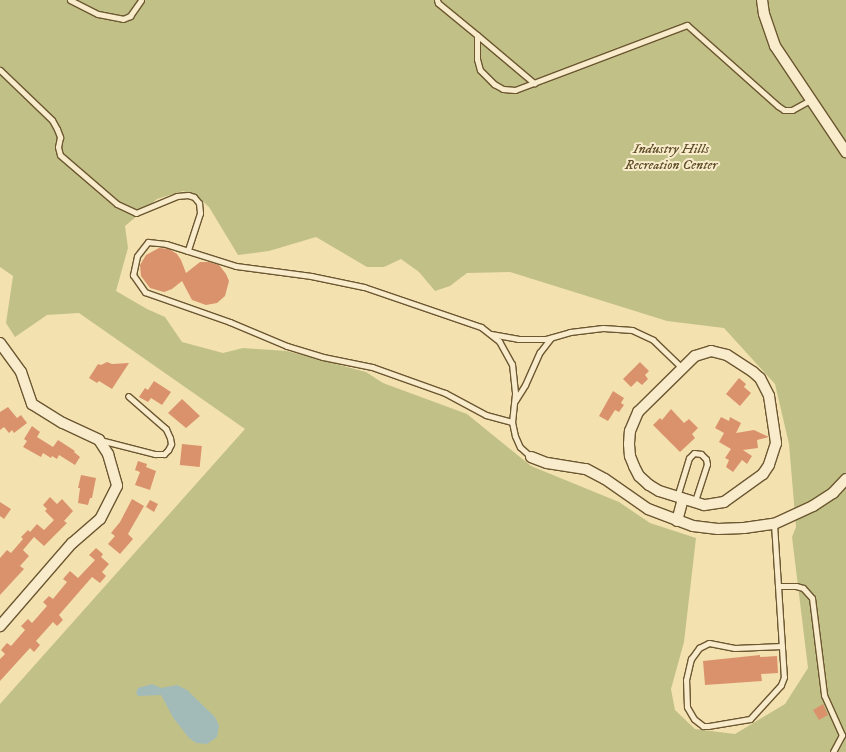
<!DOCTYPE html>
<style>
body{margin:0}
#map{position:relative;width:846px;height:752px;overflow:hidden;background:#f4e1b0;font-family:"IM FELL DW Pica",serif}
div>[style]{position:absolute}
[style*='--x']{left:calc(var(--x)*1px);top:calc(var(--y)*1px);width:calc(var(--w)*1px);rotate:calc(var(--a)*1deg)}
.green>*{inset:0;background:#c1c187}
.water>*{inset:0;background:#a2bab8}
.building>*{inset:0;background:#da926c;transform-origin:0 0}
.roads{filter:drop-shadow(1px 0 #6c5731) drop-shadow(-1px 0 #6c5731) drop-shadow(0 1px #6c5731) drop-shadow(0 -1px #6c5731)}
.lane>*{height:5px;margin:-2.5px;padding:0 2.5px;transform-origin:2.5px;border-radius:2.5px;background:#f8eccc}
.street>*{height:10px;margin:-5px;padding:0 5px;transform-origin:5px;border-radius:5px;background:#f8eccc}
span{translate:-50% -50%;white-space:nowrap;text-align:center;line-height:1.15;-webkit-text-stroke:4px #f8eccc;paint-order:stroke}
.park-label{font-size:14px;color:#604f27;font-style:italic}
</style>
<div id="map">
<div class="green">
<i style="clip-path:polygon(evenodd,0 0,846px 0,846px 752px,0 752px,0 704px,245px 429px,79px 313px,47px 315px,15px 337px,6px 323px,13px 276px,0 267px,0 0,183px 191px,197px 196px,209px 207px,238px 255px,269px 251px,316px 237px,367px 267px,384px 267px,401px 259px,419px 272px,435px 291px,450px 286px,467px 273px,510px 272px,667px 321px,724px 328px,775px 384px,789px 444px,796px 527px,792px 537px,808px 668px,785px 704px,735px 734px,695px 729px,675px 710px,671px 689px,684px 642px,696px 538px,650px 523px,619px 502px,531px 466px,467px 414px,383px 383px,366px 372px,287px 351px,243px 348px,223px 353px,182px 342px,165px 317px,147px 309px,116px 291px,128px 248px,125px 226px,157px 199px,183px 191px)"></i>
</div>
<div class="water">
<i style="clip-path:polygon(152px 684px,161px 688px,177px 685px,187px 690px,215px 717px,219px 726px,217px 737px,207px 744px,196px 743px,189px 738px,174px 719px,161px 695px,139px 696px,136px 694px,138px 688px)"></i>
</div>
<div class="building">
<i style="clip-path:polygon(159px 248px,169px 249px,177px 254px,181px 260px,186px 273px,200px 262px,209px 262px,219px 265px,226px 274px,229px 281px,225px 296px,217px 303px,206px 305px,192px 300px,182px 281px,172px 289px,164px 292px,150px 288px,141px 276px,140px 265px,146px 255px)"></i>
<i style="clip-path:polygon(107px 362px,112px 364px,129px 363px,112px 389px,99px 381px,97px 383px,89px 378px,98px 364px,101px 365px)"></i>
<i style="clip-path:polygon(640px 362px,649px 371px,645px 375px,648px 379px,642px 385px,637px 381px,631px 387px,623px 379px)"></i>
<i style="clip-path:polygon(739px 378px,746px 384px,744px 387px,751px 393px,740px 406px,726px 394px)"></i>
<i style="clip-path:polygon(154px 381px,171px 392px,162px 405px,151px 398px,148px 402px,139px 397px,145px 388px,148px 390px)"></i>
<i style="clip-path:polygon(613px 391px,624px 398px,621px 403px,624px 405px,619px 412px,615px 410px,608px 421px,599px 416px)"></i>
<i style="clip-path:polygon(182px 399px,200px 416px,186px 428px,168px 413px)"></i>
<i style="clip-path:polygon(8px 407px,17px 418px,21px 415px,27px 423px,14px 433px,12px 430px,9px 433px,4px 427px,0 430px,0 412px)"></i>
<i style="clip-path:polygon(671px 409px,684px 423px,689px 419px,698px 428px,692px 434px,695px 438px,680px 452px,653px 425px,660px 418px,662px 420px)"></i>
<i style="clip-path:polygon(721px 417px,729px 421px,730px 417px,741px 423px,736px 433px,754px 430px,769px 437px,757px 440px,758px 448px,743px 450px,752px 456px,747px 464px,742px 460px,733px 472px,726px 467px,729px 460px,725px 458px,731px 449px,719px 442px,724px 433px,715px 428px)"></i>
<i style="clip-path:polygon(32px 426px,40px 432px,37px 437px,53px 447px,58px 440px,75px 451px,74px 452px,80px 457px,75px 465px,59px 455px,57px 459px,52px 456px,51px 458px,43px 453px,41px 457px,23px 447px,27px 441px,24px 439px)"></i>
<i style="left:182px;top:444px;width:20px;height:21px;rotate:6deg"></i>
<i style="clip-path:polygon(138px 461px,147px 464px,146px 467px,156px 471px,150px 490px,135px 485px,140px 472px,135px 470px)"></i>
<i style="clip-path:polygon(81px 475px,96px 478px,92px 498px,90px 498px,88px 505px,78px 503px,80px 488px,78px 488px)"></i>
<i style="clip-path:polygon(50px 497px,57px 504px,62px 499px,73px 511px,64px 521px,67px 523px,44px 546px,34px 537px,23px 550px,29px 556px,20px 566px,24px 569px,0 595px,0 558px,7px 550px,11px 553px,23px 539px,21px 537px,28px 530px,30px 532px,37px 524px,44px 530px,54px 520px,45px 511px,47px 509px,43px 505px)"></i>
<i style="clip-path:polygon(132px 499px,144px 506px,128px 534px,133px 539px,120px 554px,108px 544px,115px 536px,111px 533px,120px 522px)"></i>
<i style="clip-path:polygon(150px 500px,158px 504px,154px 512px,146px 507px)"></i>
<i style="clip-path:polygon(0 502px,11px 509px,4px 519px,0 516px)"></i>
<i style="clip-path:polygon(96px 548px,103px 554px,101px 557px,109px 564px,102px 572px,106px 576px,100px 583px,92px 577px,59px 615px,63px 620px,57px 626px,53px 622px,36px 641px,40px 645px,34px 652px,30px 648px,0 681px,0 659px,5px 654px,1px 650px,7px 643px,11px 646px,25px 630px,21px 626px,28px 619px,32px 623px,47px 606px,43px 602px,49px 596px,53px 599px,67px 582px,63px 579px,70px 571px,78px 578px,95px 560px,89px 555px)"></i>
<i style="clip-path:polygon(760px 655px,760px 657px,777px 656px,778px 673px,761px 674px,762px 681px,705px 685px,703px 661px)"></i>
<i style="clip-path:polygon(823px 704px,828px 715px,819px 720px,813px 710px)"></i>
</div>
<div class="roads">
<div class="lane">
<i style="--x:70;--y:0;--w:31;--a:27"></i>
<i style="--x:98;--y:14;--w:25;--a:11"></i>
<i style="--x:123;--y:19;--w:8;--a:-23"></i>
<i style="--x:130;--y:16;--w:19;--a:-55"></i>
<i style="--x:437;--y:0;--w:3;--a:72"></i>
<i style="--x:438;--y:3;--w:50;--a:39.4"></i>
<i style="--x:477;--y:35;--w:24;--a:90"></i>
<i style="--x:477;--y:59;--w:11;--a:75"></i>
<i style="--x:480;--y:70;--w:20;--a:45"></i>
<i style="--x:494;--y:84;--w:10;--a:29"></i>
<i style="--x:503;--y:89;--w:12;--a:5"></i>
<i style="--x:515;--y:90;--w:184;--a:-20.7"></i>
<i style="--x:687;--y:25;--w:122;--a:41.7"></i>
<i style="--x:778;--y:106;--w:7;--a:34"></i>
<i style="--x:784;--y:110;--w:8;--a:0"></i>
<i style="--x:792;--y:110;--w:21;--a:-29"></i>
<i style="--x:477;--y:35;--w:75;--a:40.1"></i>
<i style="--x:0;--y:70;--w:72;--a:43.9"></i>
<i style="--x:52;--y:120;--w:10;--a:61"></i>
<i style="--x:57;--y:129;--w:9;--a:69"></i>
<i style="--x:60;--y:137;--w:10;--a:101"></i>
<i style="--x:58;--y:147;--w:8;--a:76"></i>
<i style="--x:60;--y:155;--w:75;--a:40.7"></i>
<i style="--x:117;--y:204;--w:21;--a:25"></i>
<i style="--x:136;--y:213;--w:44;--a:-22.5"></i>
<i style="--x:177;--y:196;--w:11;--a:-5"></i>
<i style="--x:188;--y:195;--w:6;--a:18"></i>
<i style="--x:194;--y:197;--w:8;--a:50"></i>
<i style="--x:199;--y:203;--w:10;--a:84"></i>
<i style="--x:200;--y:213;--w:40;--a:108"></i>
<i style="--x:491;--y:334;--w:27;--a:10"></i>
<i style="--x:518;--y:339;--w:28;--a:0"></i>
<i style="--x:546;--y:339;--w:25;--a:-16"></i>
<i style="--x:570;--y:332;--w:33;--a:-7"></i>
<i style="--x:603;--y:328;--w:29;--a:4"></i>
<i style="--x:632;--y:330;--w:23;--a:25"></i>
<i style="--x:653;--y:340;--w:40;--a:44"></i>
<i style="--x:515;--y:401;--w:19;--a:-58"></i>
<i style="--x:525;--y:385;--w:36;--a:-66"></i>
<i style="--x:540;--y:352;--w:18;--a:-52"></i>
<i style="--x:512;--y:422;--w:27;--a:-165"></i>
<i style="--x:486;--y:415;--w:47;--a:-151.8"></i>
<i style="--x:445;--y:393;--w:77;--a:-160.4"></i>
<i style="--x:372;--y:367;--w:50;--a:-168.5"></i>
<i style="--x:323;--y:357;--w:38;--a:-163"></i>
<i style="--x:287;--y:346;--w:62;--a:-157.2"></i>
<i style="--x:230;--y:322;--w:90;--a:-160.6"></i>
<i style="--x:145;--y:292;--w:21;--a:-125"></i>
<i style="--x:133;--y:275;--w:19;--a:-78"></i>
<i style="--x:137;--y:256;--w:18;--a:-52"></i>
<i style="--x:148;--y:242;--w:18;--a:6"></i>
<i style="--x:166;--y:244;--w:73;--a:17.4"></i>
<i style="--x:236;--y:266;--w:76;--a:7.6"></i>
<i style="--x:311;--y:276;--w:54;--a:11.7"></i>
<i style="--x:364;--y:287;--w:124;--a:18.9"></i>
<i style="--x:481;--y:327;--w:23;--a:38"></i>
<i style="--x:499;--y:341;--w:26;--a:61"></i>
<i style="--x:512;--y:364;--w:30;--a:84"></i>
<i style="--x:515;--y:394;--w:28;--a:96"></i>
<i style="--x:512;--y:422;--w:14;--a:78"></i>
<i style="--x:515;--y:436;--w:12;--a:66"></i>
<i style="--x:520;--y:447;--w:15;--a:42"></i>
<i style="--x:100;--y:440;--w:57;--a:14.3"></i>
<i style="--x:155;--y:454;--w:9;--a:0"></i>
<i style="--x:164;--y:454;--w:6;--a:-45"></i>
<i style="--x:168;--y:450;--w:7;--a:-63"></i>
<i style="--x:171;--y:444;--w:6;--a:-99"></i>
<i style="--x:170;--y:438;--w:10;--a:-114"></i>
<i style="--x:166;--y:429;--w:50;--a:-139"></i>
<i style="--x:677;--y:497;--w:41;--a:-72.9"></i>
<i style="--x:689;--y:458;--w:7;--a:-45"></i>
<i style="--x:694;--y:453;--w:7;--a:8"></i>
<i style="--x:701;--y:454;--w:7;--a:45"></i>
<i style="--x:706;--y:459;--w:5;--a:79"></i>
<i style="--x:707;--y:464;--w:40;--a:108"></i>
<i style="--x:774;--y:524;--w:153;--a:86.3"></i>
<i style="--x:784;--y:677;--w:9;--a:111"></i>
<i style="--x:781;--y:685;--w:46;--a:132.4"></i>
<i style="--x:750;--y:719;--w:43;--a:170.5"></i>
<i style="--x:708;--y:726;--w:5;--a:180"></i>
<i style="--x:703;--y:726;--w:11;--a:-142"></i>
<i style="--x:694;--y:719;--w:14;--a:-120"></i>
<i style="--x:687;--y:707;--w:27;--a:-92"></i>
<i style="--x:686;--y:680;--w:22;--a:-77"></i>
<i style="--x:691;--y:659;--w:14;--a:-54"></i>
<i style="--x:699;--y:648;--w:11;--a:-27"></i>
<i style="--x:709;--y:643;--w:26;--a:11"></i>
<i style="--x:735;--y:648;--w:47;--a:-2.4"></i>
<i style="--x:778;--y:586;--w:18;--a:0"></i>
<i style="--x:796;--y:586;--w:7;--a:16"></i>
<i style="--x:803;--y:588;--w:13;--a:48"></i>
<i style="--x:812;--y:598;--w:98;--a:82.9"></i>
<i style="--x:824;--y:695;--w:44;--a:65.8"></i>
<i style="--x:842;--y:735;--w:19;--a:118"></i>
</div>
<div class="street">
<i style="--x:762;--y:0;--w:14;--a:82"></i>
<i style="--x:764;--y:14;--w:34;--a:71"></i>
<i style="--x:775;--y:46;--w:128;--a:56.2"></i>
<i style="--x:0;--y:343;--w:36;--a:54"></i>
<i style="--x:21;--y:372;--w:34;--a:71"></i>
<i style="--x:32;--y:404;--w:36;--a:32"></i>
<i style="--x:63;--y:423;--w:40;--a:25"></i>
<i style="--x:99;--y:440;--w:17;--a:57"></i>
<i style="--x:108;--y:454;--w:33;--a:74"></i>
<i style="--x:117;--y:486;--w:37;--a:117"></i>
<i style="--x:100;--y:519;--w:37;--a:139"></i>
<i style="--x:72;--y:543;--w:110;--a:130.9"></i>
<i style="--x:711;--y:351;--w:16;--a:14"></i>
<i style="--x:727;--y:355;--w:31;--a:33"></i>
<i style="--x:753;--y:372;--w:9;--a:41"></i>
<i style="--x:760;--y:378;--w:20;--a:63"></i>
<i style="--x:769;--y:396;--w:48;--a:81.5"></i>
<i style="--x:776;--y:443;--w:23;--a:108"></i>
<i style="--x:769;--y:465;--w:11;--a:124"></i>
<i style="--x:763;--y:474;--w:48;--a:144.3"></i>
<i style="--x:724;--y:502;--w:20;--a:171"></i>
<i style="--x:704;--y:505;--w:47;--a:-162.7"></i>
<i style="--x:659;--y:491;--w:12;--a:-149"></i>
<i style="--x:649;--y:485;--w:13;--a:-138"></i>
<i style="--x:639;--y:476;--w:11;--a:-117"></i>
<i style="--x:634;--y:466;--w:11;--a:-112"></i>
<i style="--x:630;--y:456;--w:12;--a:-95"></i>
<i style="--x:629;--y:444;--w:13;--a:-86"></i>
<i style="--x:630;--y:431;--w:21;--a:-67"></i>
<i style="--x:638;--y:412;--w:80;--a:-44.5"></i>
<i style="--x:695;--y:356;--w:17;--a:-17"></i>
<i style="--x:531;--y:457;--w:17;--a:21"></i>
<i style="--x:547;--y:463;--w:39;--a:9"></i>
<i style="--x:586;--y:469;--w:21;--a:28"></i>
<i style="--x:605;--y:479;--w:52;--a:34.9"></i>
<i style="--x:648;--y:509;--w:48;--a:20.7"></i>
<i style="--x:693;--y:526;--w:25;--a:7"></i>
<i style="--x:718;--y:529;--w:26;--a:-2"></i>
<i style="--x:744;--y:528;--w:30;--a:-8"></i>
<i style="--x:774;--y:524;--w:43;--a:-24.8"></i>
<i style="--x:813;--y:506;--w:24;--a:-33"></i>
<i style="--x:833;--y:493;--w:19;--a:-47"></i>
<i style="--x:677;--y:521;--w:23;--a:-75"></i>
</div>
</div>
<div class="park-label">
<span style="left:671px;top:157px">Industry Hills<br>Recreation Center</span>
</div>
</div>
